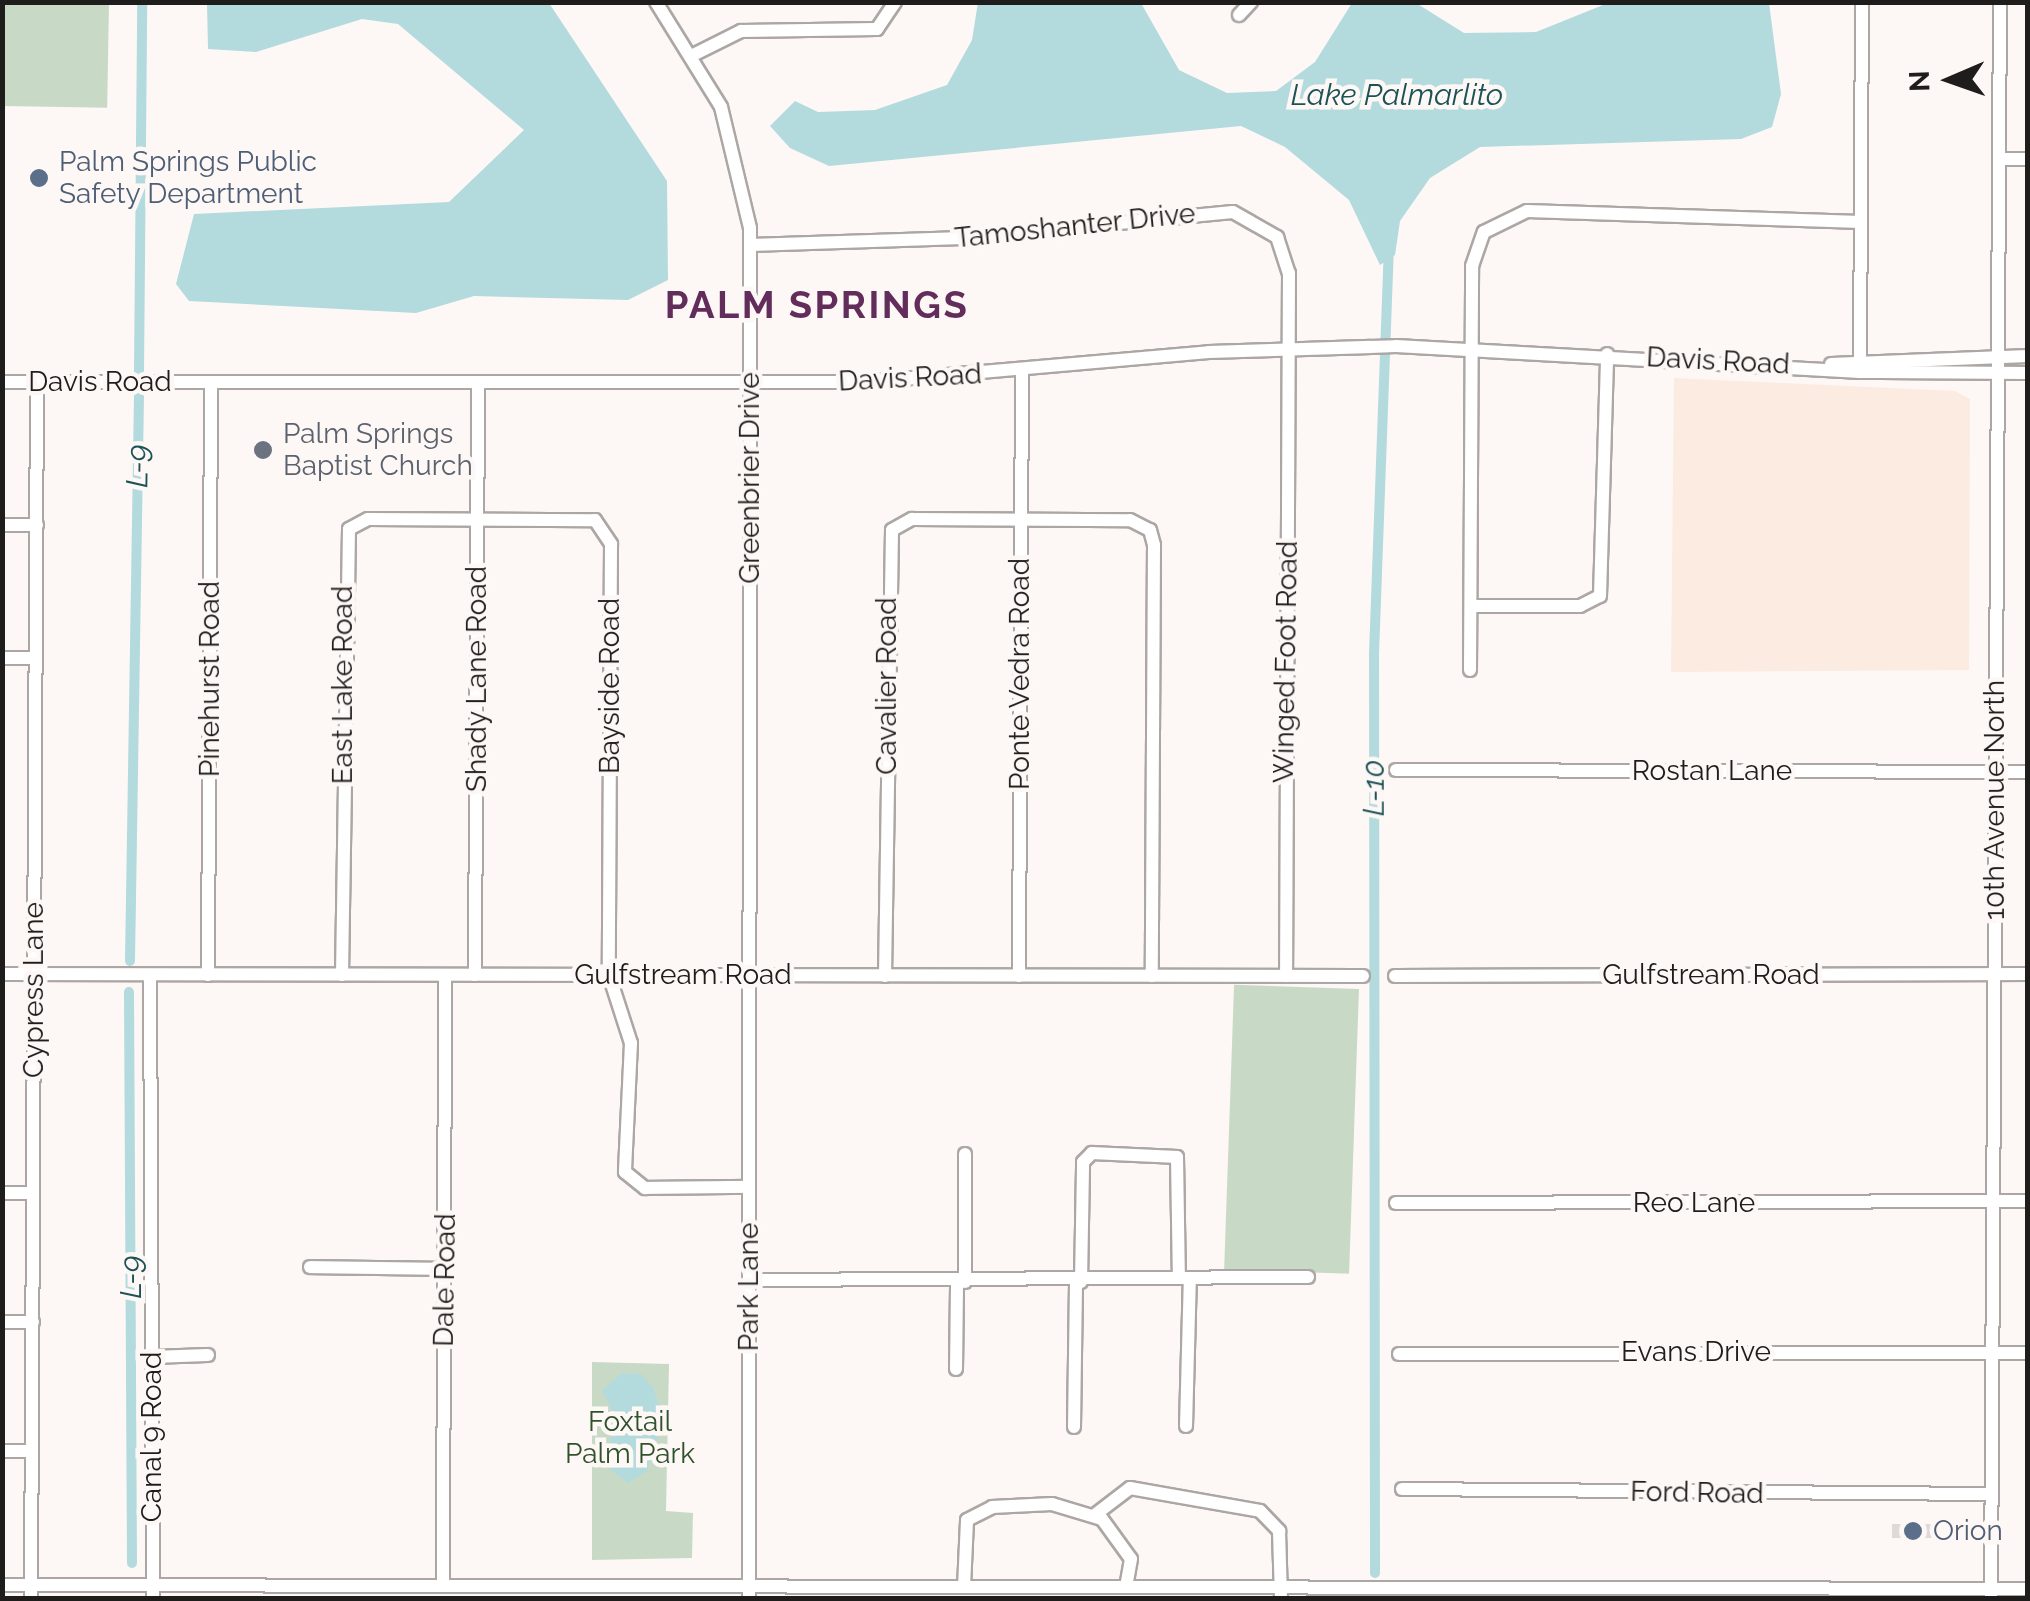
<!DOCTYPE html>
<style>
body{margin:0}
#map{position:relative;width:2030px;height:1601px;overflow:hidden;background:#fdf8f5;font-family:Raleway,sans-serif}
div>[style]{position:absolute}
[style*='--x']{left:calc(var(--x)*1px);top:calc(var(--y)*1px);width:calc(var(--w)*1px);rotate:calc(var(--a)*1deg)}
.education>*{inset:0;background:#fcebe0}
.green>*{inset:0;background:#c8dac5;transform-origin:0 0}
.water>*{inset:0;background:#b3dadd}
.canal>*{height:10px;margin:-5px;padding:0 5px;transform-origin:5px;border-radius:5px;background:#b3dadd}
.building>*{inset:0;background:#dfdad7;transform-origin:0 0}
.roads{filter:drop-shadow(2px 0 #aca7a4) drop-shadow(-2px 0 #aca7a4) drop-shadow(0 2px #aca7a4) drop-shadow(0 -2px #aca7a4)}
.minor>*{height:12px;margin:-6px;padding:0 6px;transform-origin:6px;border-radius:6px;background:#fff}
.dots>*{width:28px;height:28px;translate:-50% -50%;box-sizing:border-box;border:5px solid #fdf8f5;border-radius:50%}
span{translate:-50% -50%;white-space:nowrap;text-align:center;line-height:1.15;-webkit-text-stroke:9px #fdf8f5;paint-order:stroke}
.service-label{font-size:28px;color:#4e5e75}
.left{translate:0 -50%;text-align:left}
.street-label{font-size:28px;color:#1f1d1c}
.worship-label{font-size:28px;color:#5b616d}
.park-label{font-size:28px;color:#30512c}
.water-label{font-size:30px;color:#1b5256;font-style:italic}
.district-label{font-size:38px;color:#622d5b;font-weight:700;letter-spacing:2.5px}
.frame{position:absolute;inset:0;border:5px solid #1f1d1c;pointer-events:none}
.north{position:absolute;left:1900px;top:30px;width:100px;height:100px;-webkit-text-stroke:8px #fdf8f5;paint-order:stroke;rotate:268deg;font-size:28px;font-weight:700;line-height:40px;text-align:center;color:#1f1d1c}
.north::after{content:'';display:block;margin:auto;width:35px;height:45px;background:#1f1d1c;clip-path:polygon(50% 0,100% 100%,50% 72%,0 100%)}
</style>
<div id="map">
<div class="education">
<i style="clip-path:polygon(1674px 378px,1955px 391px,1970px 399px,1969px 670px,1671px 672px)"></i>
</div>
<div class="green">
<i style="left:3px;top:2px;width:106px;height:104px;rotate:1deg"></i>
<i style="left:1359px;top:989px;width:285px;height:125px;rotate:92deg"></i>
<i style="clip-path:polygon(592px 1362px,669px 1364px,666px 1511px,693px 1513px,692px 1558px,592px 1560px)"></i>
</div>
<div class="water">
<i style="clip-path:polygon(978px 2px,1141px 3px,1179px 70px,1227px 93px,1276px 91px,1315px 62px,1352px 3px,1416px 3px,1464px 33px,1536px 32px,1608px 3px,1769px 3px,1781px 94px,1772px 127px,1741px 139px,1480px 147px,1430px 178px,1400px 221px,1395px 255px,1380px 265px,1349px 200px,1285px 147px,1241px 126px,829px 166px,790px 148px,770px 126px,795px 101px,818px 112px,875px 110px,947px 85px,972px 40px)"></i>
<i style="clip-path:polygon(207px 3px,549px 3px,667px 181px,668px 280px,628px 300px,474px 296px,416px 313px,189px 301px,176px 284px,194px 214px,449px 202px,524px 130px,398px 24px,362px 19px,256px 52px,208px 49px)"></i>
<i style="clip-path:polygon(622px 1373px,641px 1374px,654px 1389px,663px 1420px,647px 1471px,628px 1483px,606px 1466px,614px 1415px,602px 1390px)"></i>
</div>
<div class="canal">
<i style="--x:139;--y:373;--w:371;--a:-89.5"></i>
<i style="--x:130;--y:961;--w:569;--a:-89.09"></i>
<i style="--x:129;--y:992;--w:571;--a:89.7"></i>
<i style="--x:1375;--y:1573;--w:919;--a:-90.06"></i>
<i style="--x:1374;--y:654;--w:409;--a:-87.9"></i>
</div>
<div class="building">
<i style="left:1934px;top:1524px;width:14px;height:42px;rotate:90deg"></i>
</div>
<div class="roads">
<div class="minor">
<i style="--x:656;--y:2;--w:123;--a:58.2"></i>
<i style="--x:721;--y:107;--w:124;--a:76.5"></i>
<i style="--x:750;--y:228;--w:1370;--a:90.04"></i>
<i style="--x:1239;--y:15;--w:18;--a:-47"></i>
<i style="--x:693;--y:55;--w:54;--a:-26.6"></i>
<i style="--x:741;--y:31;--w:136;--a:-0.8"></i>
<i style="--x:877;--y:29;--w:32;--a:-56"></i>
<i style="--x:1999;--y:159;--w:29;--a:0"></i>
<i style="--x:750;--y:245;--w:213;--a:-1.9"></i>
<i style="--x:963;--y:238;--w:271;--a:-5.5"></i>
<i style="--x:1233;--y:212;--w:51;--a:29.6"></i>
<i style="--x:1277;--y:237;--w:38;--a:72"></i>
<i style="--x:1289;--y:273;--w:703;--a:90.24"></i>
<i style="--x:1831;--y:364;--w:197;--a:-2.3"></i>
<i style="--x:1860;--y:372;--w:370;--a:-89.7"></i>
<i style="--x:2;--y:382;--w:865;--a:0"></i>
<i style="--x:867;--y:382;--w:343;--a:-5"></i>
<i style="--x:1209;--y:352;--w:187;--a:-1.8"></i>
<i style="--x:1396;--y:346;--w:465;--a:3.2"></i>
<i style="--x:1860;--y:372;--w:168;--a:0.3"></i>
<i style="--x:2;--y:525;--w:35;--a:0"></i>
<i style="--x:1471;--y:606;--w:109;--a:0"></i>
<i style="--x:1580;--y:606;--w:22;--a:-27"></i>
<i style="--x:1600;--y:596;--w:242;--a:-88.3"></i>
<i style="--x:2;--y:658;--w:34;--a:0"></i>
<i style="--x:1470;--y:670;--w:404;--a:-89.7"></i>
<i style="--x:1472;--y:266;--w:36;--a:-71"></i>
<i style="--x:1484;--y:232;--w:48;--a:-26"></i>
<i style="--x:1527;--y:211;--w:334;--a:1.9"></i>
<i style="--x:1396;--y:770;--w:632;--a:0.18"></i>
<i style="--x:2;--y:974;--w:1361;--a:0.08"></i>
<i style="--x:150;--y:975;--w:623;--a:89.72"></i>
<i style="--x:208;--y:975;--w:592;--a:-89.71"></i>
<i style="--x:342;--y:975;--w:446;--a:-89.1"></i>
<i style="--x:349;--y:529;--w:21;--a:-28"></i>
<i style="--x:368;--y:519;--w:227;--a:0.3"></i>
<i style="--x:595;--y:520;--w:29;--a:56"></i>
<i style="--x:611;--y:544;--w:431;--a:90.3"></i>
<i style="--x:609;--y:975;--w:71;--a:72.1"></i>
<i style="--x:631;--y:1043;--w:129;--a:92.7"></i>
<i style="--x:625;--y:1172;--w:26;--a:39"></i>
<i style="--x:645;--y:1188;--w:104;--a:-0.6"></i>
<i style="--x:475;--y:975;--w:592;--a:-89.71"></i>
<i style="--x:885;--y:976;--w:446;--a:-89.1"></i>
<i style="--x:892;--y:530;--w:23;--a:-29"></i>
<i style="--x:912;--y:519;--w:218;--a:0.3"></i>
<i style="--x:1130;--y:520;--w:22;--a:27"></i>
<i style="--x:1150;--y:530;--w:16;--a:75"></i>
<i style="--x:1154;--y:545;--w:431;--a:90.3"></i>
<i style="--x:1019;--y:976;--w:605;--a:-89.72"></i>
<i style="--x:1395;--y:976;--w:633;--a:-0.18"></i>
<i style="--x:2;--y:1193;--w:31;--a:0"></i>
<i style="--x:1396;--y:1203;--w:632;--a:-0.18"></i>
<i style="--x:310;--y:1267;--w:135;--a:0.8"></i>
<i style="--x:749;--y:1280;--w:559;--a:-0.31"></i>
<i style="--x:965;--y:1282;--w:128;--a:-90"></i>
<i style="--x:1081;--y:1282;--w:120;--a:-89"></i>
<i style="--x:1083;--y:1162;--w:13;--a:-45"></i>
<i style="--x:1092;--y:1153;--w:85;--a:2.7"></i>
<i style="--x:1177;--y:1157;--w:121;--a:89.1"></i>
<i style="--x:2;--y:1322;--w:31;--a:0"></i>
<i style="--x:1399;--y:1354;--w:629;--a:-0.09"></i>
<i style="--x:152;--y:1357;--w:56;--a:-2"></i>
<i style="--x:956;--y:1369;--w:87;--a:-89.3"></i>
<i style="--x:1186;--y:1426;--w:148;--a:-88.5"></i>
<i style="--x:1074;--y:1427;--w:145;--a:-89.2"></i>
<i style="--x:2;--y:1451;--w:30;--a:0"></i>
<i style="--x:1402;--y:1489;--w:590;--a:0.49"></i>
<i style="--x:1096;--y:1514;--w:43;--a:-37.4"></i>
<i style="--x:1130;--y:1488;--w:132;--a:10"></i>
<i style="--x:1260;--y:1511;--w:28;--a:46"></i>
<i style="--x:1279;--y:1531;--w:67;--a:88.3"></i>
<i style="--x:2;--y:1585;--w:2026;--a:0.11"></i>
<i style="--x:443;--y:1585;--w:610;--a:-89.81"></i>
<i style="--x:964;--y:1587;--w:67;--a:-87.4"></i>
<i style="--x:967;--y:1520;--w:28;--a:-27"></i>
<i style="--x:992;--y:1507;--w:60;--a:-2.9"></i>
<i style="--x:1052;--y:1504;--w:52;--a:16.7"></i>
<i style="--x:1102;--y:1519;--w:49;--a:54.1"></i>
<i style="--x:1131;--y:1559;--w:28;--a:100"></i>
<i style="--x:31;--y:1598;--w:1216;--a:-89.72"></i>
<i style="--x:1991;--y:1598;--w:1596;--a:-89.68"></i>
</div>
</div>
<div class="dots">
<i style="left:39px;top:178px;background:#5c6f8a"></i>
<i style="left:263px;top:450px;background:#6b7280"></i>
<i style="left:1913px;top:1531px;background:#5c6f8a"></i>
</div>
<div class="service-label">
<span class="left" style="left:59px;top:178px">Palm Springs Public<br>Safety Department</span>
<span class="left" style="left:1933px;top:1531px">Orion</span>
</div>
<div class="street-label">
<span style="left:1075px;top:226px;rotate:-6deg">Tamoshanter Drive</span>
<span style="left:1718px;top:361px;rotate:3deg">Davis Road</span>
<span style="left:910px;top:378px;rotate:-3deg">Davis Road</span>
<span style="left:100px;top:382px">Davis Road</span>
<span style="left:750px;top:478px;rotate:-90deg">Greenbrier Drive</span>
<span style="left:1286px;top:662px;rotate:-89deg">Winged Foot Road</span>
<span style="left:1020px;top:674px;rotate:-90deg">Ponte Vedra Road</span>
<span style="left:210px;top:679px;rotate:-90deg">Pinehurst Road</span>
<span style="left:477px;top:679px;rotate:-90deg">Shady Lane Road</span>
<span style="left:343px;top:685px;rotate:-90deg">East Lake Road</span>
<span style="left:610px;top:686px;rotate:-90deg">Bayside Road</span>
<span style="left:887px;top:686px;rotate:-90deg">Cavalier Road</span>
<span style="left:1712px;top:771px">Rostan Lane</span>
<span style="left:1995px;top:800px;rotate:-90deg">10th Avenue North</span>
<span style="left:683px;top:975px">Gulfstream Road</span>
<span style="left:1711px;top:975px">Gulfstream Road</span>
<span style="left:34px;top:990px;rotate:-90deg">Cypress Lane</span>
<span style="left:1694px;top:1203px">Reo Lane</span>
<span style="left:445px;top:1280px;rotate:-89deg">Dale Road</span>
<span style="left:749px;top:1287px;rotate:-90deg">Park Lane</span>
<span style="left:1696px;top:1352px">Evans Drive</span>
<span style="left:152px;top:1437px;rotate:-90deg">Canal 9 Road</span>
<span style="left:1697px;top:1493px;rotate:1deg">Ford Road</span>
</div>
<div class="worship-label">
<span class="left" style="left:283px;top:450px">Palm Springs<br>Baptist Church</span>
</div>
<div class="park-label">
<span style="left:630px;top:1438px">Foxtail<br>Palm Park</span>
</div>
<div class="water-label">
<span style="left:1397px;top:95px">Lake Palmarlito</span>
<span style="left:138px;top:466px;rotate:-89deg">L-9</span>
<span style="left:1374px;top:788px;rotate:-90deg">L-10</span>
<span style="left:131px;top:1277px;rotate:-90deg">L-9</span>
</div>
<div class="district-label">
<span style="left:817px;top:305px">PALM SPRINGS</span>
</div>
<div class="frame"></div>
<div class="north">N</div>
</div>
